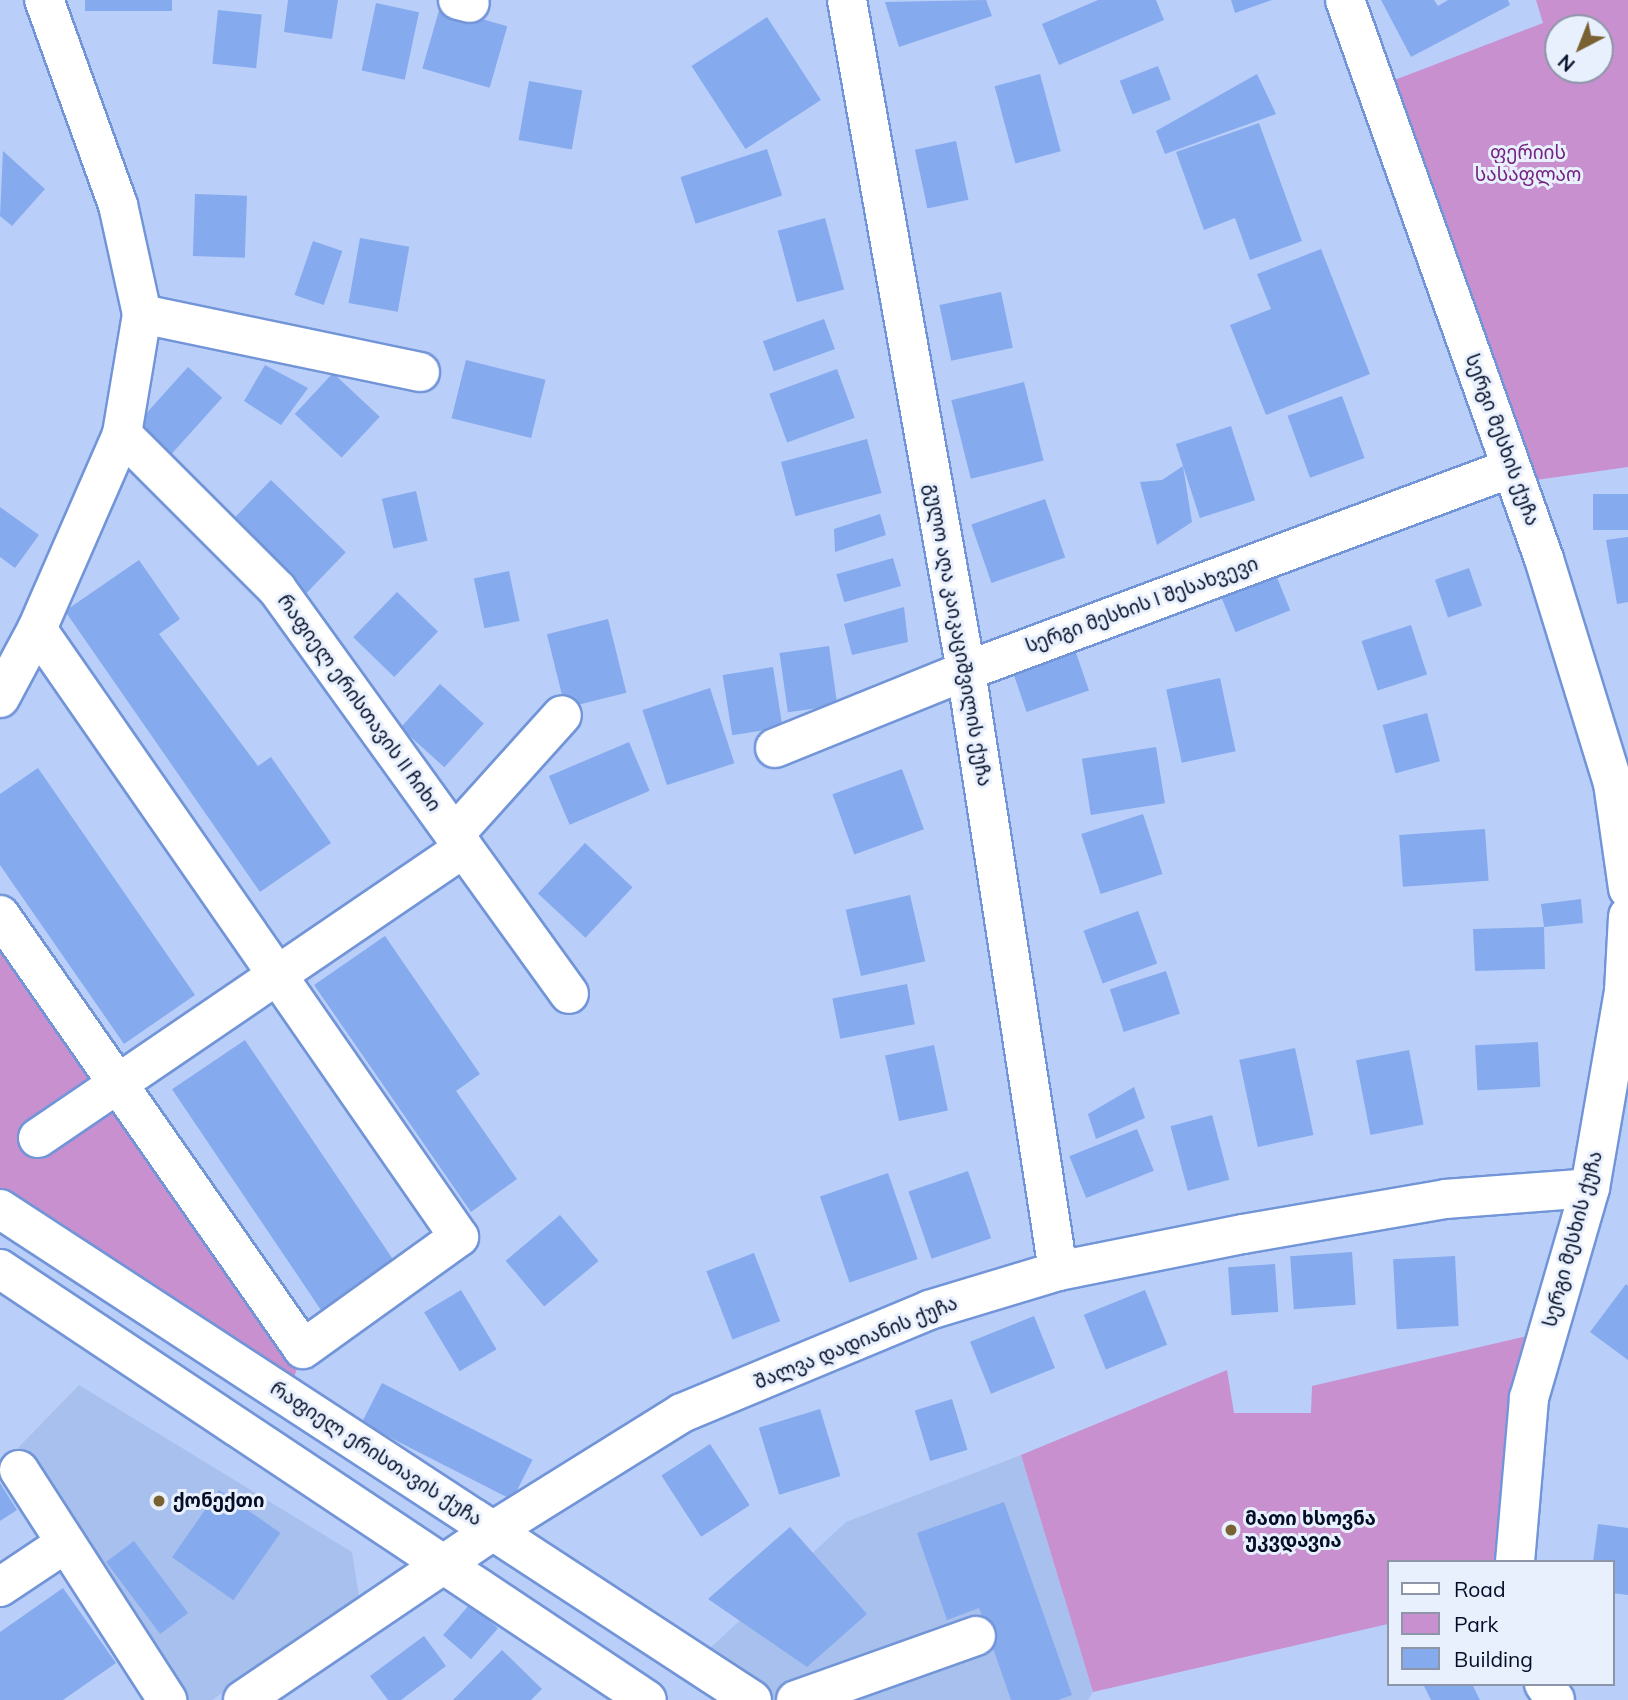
<!DOCTYPE html>
<meta charset="utf-8">
<style>
body{margin:0}
#map{position:relative;width:1628px;height:1700px;overflow:hidden;background:#b9cffa;font-family:Mulish,"Noto Sans Georgian",sans-serif}
div>[style]{position:absolute}
[style*='--x']{left:calc(var(--x)*1px);top:calc(var(--y)*1px);width:calc(var(--w)*1px);rotate:calc(var(--a)*1deg)}
.built>*{inset:0;background:#a8c0ed}
.green>*{inset:0;background:#c890ce}
.building>*{inset:0;background:#86aaee;transform-origin:0 0}
.roads{filter:drop-shadow(2px 0 #7295d8) drop-shadow(-2px 0 #7295d8) drop-shadow(0 2px #7295d8) drop-shadow(0 -2px #7295d8)}
.minor>*{height:38px;margin:-19px;padding:0 19px;transform-origin:19px;border-radius:19px;background:#fff}
.major>*{height:38px;margin:-19px;padding:0 19px;transform-origin:19px;border-radius:19px;background:#fff}
.dots>*{width:19px;height:19px;translate:-50% -50%;box-sizing:border-box;border:4px solid #e8f0fe;border-radius:50%}
span{translate:-50% -50%;white-space:nowrap;text-align:center;line-height:1.15;-webkit-text-stroke:6px #e8f0fe;paint-order:stroke}
.park-label{font-size:19px;color:#752280}
.street-label{font-size:19px;color:#040e27}
.poi-label{font-size:19px;color:#040e27;font-weight:700}
.left{translate:0 -50%;text-align:left}
.legend{position:absolute;left:1387px;top:1560px;width:228px;height:126px;box-sizing:border-box;background:#e8f0fe;border:2px solid #8d96a8;margin:0;padding:9px 12px;list-style:none;font-size:21px;color:#040e27}
.legend li{display:flex;align-items:center;gap:14px;height:35px}
.legend b{width:35px;border:2px solid #8d96a8}
.north{position:absolute;left:1544px;top:14px;width:70px;height:70px;box-sizing:border-box;background:#e8f0fe;border:2px solid #8d96a8;border-radius:50%;rotate:222deg;font-size:19px;font-weight:700;line-height:28px;text-align:center;color:#040e27}
.north::after{content:'';display:block;margin:auto;width:24px;height:32px;background:#796132;clip-path:polygon(50% 0,100% 100%,50% 72%,0 100%)}
</style>
<div id="map">
<div class="built">
<i style="clip-path:polygon(79px 1385px,352px 1552px,359px 1597px,212px 1700px,182px 1700px,16px 1450px)"></i>
<i style="clip-path:polygon(1021px 1455px,1093px 1692px,1088px 1700px,752px 1700px,695px 1662px,846px 1522px)"></i>
</div>
<div class="green">
<i style="clip-path:polygon(evenodd,1536px 0,1628px 0,1628px 467px,1536px 480px,1392px 81px,1543px 23px,1536px 0,1558px 28px,1600px 28px,1600px 70px,1558px 70px,1558px 28px)"></i>
<i style="clip-path:polygon(0 915px,303px 1349px,288px 1397px,0 1209px)"></i>
<i style="clip-path:polygon(1548px 1331px,1515px 1562px,1388px 1562px,1388px 1624px,1093px 1692px,1021px 1455px,1227px 1370px,1234px 1413px,1311px 1413px,1312px 1386px)"></i>
</div>
<div class="building">
<i style="left:85px;top:0;width:87px;height:11px"></i>
<i style="clip-path:polygon(288px 0,338px 0,332px 39px,284px 32px)"></i>
<i style="clip-path:polygon(986px 0,992px 16px,899px 47px,885px 2px)"></i>
<i style="clip-path:polygon(1098px 0,1156px 0,1164px 20px,1059px 65px,1042px 24px)"></i>
<i style="clip-path:polygon(1231px 0,1272px 0,1235px 13px)"></i>
<i style="clip-path:polygon(1381px 0,1434px 0,1438px 6px,1448px 0,1508px 0,1510px 5px,1411px 57px)"></i>
<i style="left:376px;top:3px;width:44px;height:69px;rotate:12deg"></i>
<i style="left:440px;top:7px;width:70px;height:64px;rotate:16deg"></i>
<i style="left:218px;top:10px;width:44px;height:54px;rotate:6deg"></i>
<i style="left:767px;top:17px;width:99px;height:90px;rotate:57deg"></i>
<i style="left:1158px;top:66px;width:36px;height:41px;rotate:69deg"></i>
<i style="left:1040px;top:74px;width:80px;height:47px;rotate:75deg"></i>
<i style="clip-path:polygon(1257px 74px,1276px 114px,1165px 154px,1156px 131px)"></i>
<i style="left:529px;top:81px;width:54px;height:60px;rotate:10deg"></i>
<i style="clip-path:polygon(1259px 123px,1302px 241px,1250px 260px,1235px 218px,1204px 230px,1176px 152px)"></i>
<i style="left:956px;top:141px;width:60px;height:42px;rotate:78deg"></i>
<i style="left:767px;top:149px;width:49px;height:91px;rotate:72deg"></i>
<i style="clip-path:polygon(3px 151px,45px 189px,12px 226px,0 216px)"></i>
<i style="left:195px;top:194px;width:52px;height:62px;rotate:2deg"></i>
<i style="left:825px;top:218px;width:74px;height:49px;rotate:75deg"></i>
<i style="left:360px;top:238px;width:50px;height:66px;rotate:10deg"></i>
<i style="left:313px;top:241px;width:31px;height:57px;rotate:19deg"></i>
<i style="clip-path:polygon(1321px 249px,1370px 374px,1266px 415px,1230px 325px,1271px 309px,1257px 274px)"></i>
<i style="left:1001px;top:292px;width:57px;height:63px;rotate:78deg"></i>
<i style="left:824px;top:319px;width:32px;height:65px;rotate:70deg"></i>
<i style="left:466px;top:360px;width:82px;height:60px;rotate:14deg"></i>
<i style="clip-path:polygon(265px 365px,308px 388px,281px 425px,244px 401px)"></i>
<i style="left:188px;top:367px;width:46px;height:75px;rotate:42deg"></i>
<i style="left:837px;top:369px;width:52px;height:72px;rotate:70deg"></i>
<i style="left:333px;top:373px;width:64px;height:56px;rotate:43deg"></i>
<i style="left:1024px;top:382px;width:81px;height:75px;rotate:76deg"></i>
<i style="left:1342px;top:396px;width:66px;height:58px;rotate:70deg"></i>
<i style="left:1231px;top:426px;width:78px;height:58px;rotate:72deg"></i>
<i style="left:867px;top:439px;width:56px;height:89px;rotate:75deg"></i>
<i style="clip-path:polygon(1183px 466px,1192px 522px,1157px 545px,1140px 482px,1162px 480px)"></i>
<i style="left:271px;top:480px;width:104px;height:60px;rotate:44deg"></i>
<i style="left:416px;top:491px;width:51px;height:35px;rotate:77deg"></i>
<i style="left:1628px;top:494px;width:36px;height:35px;rotate:90deg"></i>
<i style="left:1045px;top:499px;width:62px;height:78px;rotate:71deg"></i>
<i style="clip-path:polygon(0 507px,39px 535px,15px 568px,0 557px)"></i>
<i style="clip-path:polygon(880px 514px,886px 535px,835px 552px,834px 529px)"></i>
<i style="clip-path:polygon(1628px 537px,1628px 602px,1617px 604px,1606px 540px)"></i>
<i style="left:893px;top:558px;width:29px;height:59px;rotate:74deg"></i>
<i style="clip-path:polygon(139px 560px,180px 619px,159px 634px,258px 766px,271px 757px,331px 843px,260px 892px,65px 611px)"></i>
<i style="left:1469px;top:568px;width:40px;height:36px;rotate:71deg"></i>
<i style="left:509px;top:571px;width:51px;height:36px;rotate:78deg"></i>
<i style="left:1276px;top:575px;width:38px;height:59px;rotate:68deg"></i>
<i style="left:397px;top:592px;width:57px;height:63px;rotate:44deg"></i>
<i style="clip-path:polygon(904px 607px,908px 642px,852px 655px,844px 624px)"></i>
<i style="left:608px;top:619px;width:76px;height:63px;rotate:76deg"></i>
<i style="left:1411px;top:625px;width:52px;height:52px;rotate:72deg"></i>
<i style="left:829px;top:646px;width:60px;height:50px;rotate:82deg"></i>
<i style="left:1074px;top:647px;width:46px;height:66px;rotate:71deg"></i>
<i style="left:773px;top:667px;width:61px;height:51px;rotate:81deg"></i>
<i style="left:1220px;top:678px;width:75px;height:55px;rotate:78deg"></i>
<i style="left:440px;top:684px;width:59px;height:59px;rotate:42deg"></i>
<i style="left:710px;top:688px;width:79px;height:71px;rotate:72deg"></i>
<i style="left:1427px;top:713px;width:50px;height:46px;rotate:75deg"></i>
<i style="left:629px;top:742px;width:53px;height:87px;rotate:67deg"></i>
<i style="left:1156px;top:747px;width:57px;height:75px;rotate:81deg"></i>
<i style="clip-path:polygon(38px 768px,195px 995px,124px 1044px,0 865px,0 794px)"></i>
<i style="left:902px;top:769px;width:64px;height:74px;rotate:70deg"></i>
<i style="left:1143px;top:814px;width:63px;height:65px;rotate:72deg"></i>
<i style="left:1485px;top:829px;width:52px;height:86px;rotate:86deg"></i>
<i style="left:585px;top:843px;width:65px;height:69px;rotate:43deg"></i>
<i style="left:910px;top:895px;width:68px;height:66px;rotate:77deg"></i>
<i style="clip-path:polygon(1581px 899px,1583px 923px,1544px 927px,1545px 969px,1475px 971px,1473px 929px,1544px 927px,1541px 904px)"></i>
<i style="left:1138px;top:911px;width:56px;height:58px;rotate:70deg"></i>
<i style="clip-path:polygon(385px 936px,480px 1074px,456px 1091px,517px 1179px,471px 1212px,314px 985px)"></i>
<i style="left:1166px;top:971px;width:45px;height:59px;rotate:72deg"></i>
<i style="left:907px;top:984px;width:41px;height:76px;rotate:79deg"></i>
<i style="left:245px;top:1040px;width:275px;height:88px;rotate:56deg"></i>
<i style="left:1538px;top:1042px;width:45px;height:63px;rotate:87deg"></i>
<i style="left:934px;top:1045px;width:67px;height:50px;rotate:78deg"></i>
<i style="left:1295px;top:1048px;width:89px;height:57px;rotate:78deg"></i>
<i style="left:1409px;top:1050px;width:76px;height:54px;rotate:79deg"></i>
<i style="clip-path:polygon(1134px 1087px,1145px 1118px,1096px 1139px,1088px 1114px)"></i>
<i style="left:1212px;top:1115px;width:67px;height:43px;rotate:75deg"></i>
<i style="left:1137px;top:1129px;width:45px;height:73px;rotate:68deg"></i>
<i style="left:968px;top:1171px;width:71px;height:63px;rotate:71deg"></i>
<i style="left:888px;top:1173px;width:91px;height:72px;rotate:71deg"></i>
<i style="left:560px;top:1215px;width:60px;height:71px;rotate:50deg"></i>
<i style="left:1352px;top:1252px;width:53px;height:62px;rotate:86deg"></i>
<i style="left:754px;top:1253px;width:73px;height:51px;rotate:69deg"></i>
<i style="left:1455px;top:1256px;width:70px;height:62px;rotate:87deg"></i>
<i style="left:1275px;top:1264px;width:48px;height:47px;rotate:86deg"></i>
<i style="clip-path:polygon(1626px 1284px,1628px 1286px,1628px 1360px,1590px 1332px)"></i>
<i style="left:461px;top:1290px;width:69px;height:43px;rotate:59deg"></i>
<i style="left:1145px;top:1290px;width:59px;height:66px;rotate:68deg"></i>
<i style="left:1034px;top:1316px;width:56px;height:69px;rotate:68deg"></i>
<i style="left:382px;top:1383px;width:169px;height:45px;rotate:27deg"></i>
<i style="left:952px;top:1399px;width:53px;height:39px;rotate:73deg"></i>
<i style="left:820px;top:1409px;width:70px;height:64px;rotate:73deg"></i>
<i style="left:710px;top:1444px;width:73px;height:58px;rotate:57deg"></i>
<i style="clip-path:polygon(0 1483px,17px 1510px,0 1521px)"></i>
<i style="left:219px;top:1490px;width:75px;height:82px;rotate:35deg"></i>
<i style="clip-path:polygon(1004px 1502px,1072px 1695px,1058px 1700px,1011px 1700px,979px 1608px,947px 1620px,917px 1533px)"></i>
<i style="clip-path:polygon(1598px 1524px,1628px 1528px,1628px 1595px,1612px 1593px,1612px 1562px,1593px 1562px)"></i>
<i style="clip-path:polygon(790px 1527px,867px 1614px,807px 1667px,708px 1599px)"></i>
<i style="left:134px;top:1541px;width:90px;height:35px;rotate:53deg"></i>
<i style="clip-path:polygon(63px 1588px,116px 1663px,63px 1700px,0 1700px,0 1632px)"></i>
<i style="left:470px;top:1604px;width:37px;height:41px;rotate:41deg"></i>
<i style="clip-path:polygon(424px 1636px,446px 1666px,401px 1700px,388px 1700px,370px 1676px)"></i>
<i style="clip-path:polygon(502px 1650px,542px 1689px,531px 1700px,453px 1700px)"></i>
<i style="clip-path:polygon(1423px 1684px,1472px 1684px,1480px 1700px,1431px 1700px)"></i>
</div>
<div class="roads">
<div class="minor">
<i style="--x:458;--y:0;--w:12;--a:14"></i>
<i style="--x:847;--y:0;--w:681;--a:79.94"></i>
<i style="--x:966;--y:671;--w:607;--a:81.28"></i>
<i style="--x:1345;--y:0;--w:593;--a:70.4"></i>
<i style="--x:1544;--y:559;--w:234;--a:72.9"></i>
<i style="--x:1613;--y:783;--w:107;--a:81.9"></i>
<i style="--x:142;--y:314;--w:284;--a:11.8"></i>
<i style="--x:122;--y:434;--w:219;--a:45"></i>
<i style="--x:277;--y:589;--w:499;--a:54.2"></i>
<i style="--x:0;--y:698;--w:78;--a:-61.8"></i>
<i style="--x:37;--y:629;--w:213;--a:-66.4"></i>
<i style="--x:122;--y:434;--w:122;--a:-80.5"></i>
<i style="--x:142;--y:314;--w:112;--a:-102.4"></i>
<i style="--x:118;--y:205;--w:218;--a:-109.8"></i>
<i style="--x:775;--y:748;--w:206;--a:-22"></i>
<i style="--x:966;--y:671;--w:582;--a:-20.43"></i>
<i style="--x:454;--y:835;--w:161;--a:-48"></i>
<i style="--x:0;--y:915;--w:529;--a:55.08"></i>
<i style="--x:303;--y:1349;--w:192;--a:-35.7"></i>
<i style="--x:459;--y:1237;--w:740;--a:-124.76"></i>
<i style="--x:38;--y:1138;--w:515;--a:-34.25"></i>
<i style="--x:19;--y:1470;--w:274;--a:57.2"></i>
<i style="--x:1515;--y:1562;--w:165;--a:-85.1"></i>
<i style="--x:1529;--y:1398;--w:219;--a:-73.8"></i>
<i style="--x:1590;--y:1188;--w:200;--a:-80.2"></i>
<i style="--x:1624;--y:991;--w:75;--a:-86.9"></i>
<i style="--x:0;--y:1587;--w:79;--a:-33.7"></i>
<i style="--x:1544;--y:1684;--w:19;--a:55"></i>
<i style="--x:243;--y:1700;--w:303;--a:-34.1"></i>
<i style="--x:494;--y:1530;--w:221;--a:-31.9"></i>
<i style="--x:682;--y:1413;--w:268;--a:-22.6"></i>
<i style="--x:929;--y:1310;--w:135;--a:-16.8"></i>
<i style="--x:1058;--y:1271;--w:189;--a:-11.3"></i>
<i style="--x:1243;--y:1234;--w:205;--a:-9.8"></i>
<i style="--x:1445;--y:1199;--w:145;--a:-4.3"></i>
<i style="--x:796;--y:1700;--w:191;--a:-19.6"></i>
</div>
<div class="major">
<i style="--x:0;--y:1209;--w:898;--a:33.14"></i>
<i style="--x:0;--y:1269;--w:777;--a:33.67"></i>
</div>
</div>
<div class="dots">
<i style="left:159px;top:1501px;background:#796132"></i>
<i style="left:1231px;top:1530px;background:#796132"></i>
</div>
<div class="park-label">
<span style="left:1528px;top:164px">ფერიის<br>სასაფლაო</span>
</div>
<div class="street-label">
<span style="left:1502px;top:440px;rotate:70deg">სერგი მესხის ქუჩა</span>
<span style="left:1142px;top:605px;rotate:-20deg">სერგი მესხის I შესახვევი</span>
<span style="left:958px;top:635px;rotate:80deg">გულო აღა კაიკაციშვილის ქუჩა</span>
<span style="left:359px;top:703px;rotate:54deg">რაფიელ ერისთავის II ჩიხი</span>
<span style="left:1573px;top:1239px;rotate:-75deg">სერგი მესხის ქუჩა</span>
<span style="left:856px;top:1343px;rotate:-22deg">შალვა დადიანის ქუჩა</span>
<span style="left:376px;top:1454px;rotate:33deg">რაფიელ ერისთავის ქუჩა</span>
</div>
<div class="poi-label">
<span class="left" style="left:173px;top:1501px">ქონექთი</span>
<span class="left" style="left:1245px;top:1530px">მათი ხსოვნა<br>უკვდავია</span>
</div>
<ul class="legend">
<li><b style="height:9px;background:#fff"></b>Road</li>
<li><b style="height:19px;background:#c890ce"></b>Park</li>
<li><b style="height:19px;background:#86aaee"></b>Building</li>
</ul>
<div class="north">N</div>
</div>
